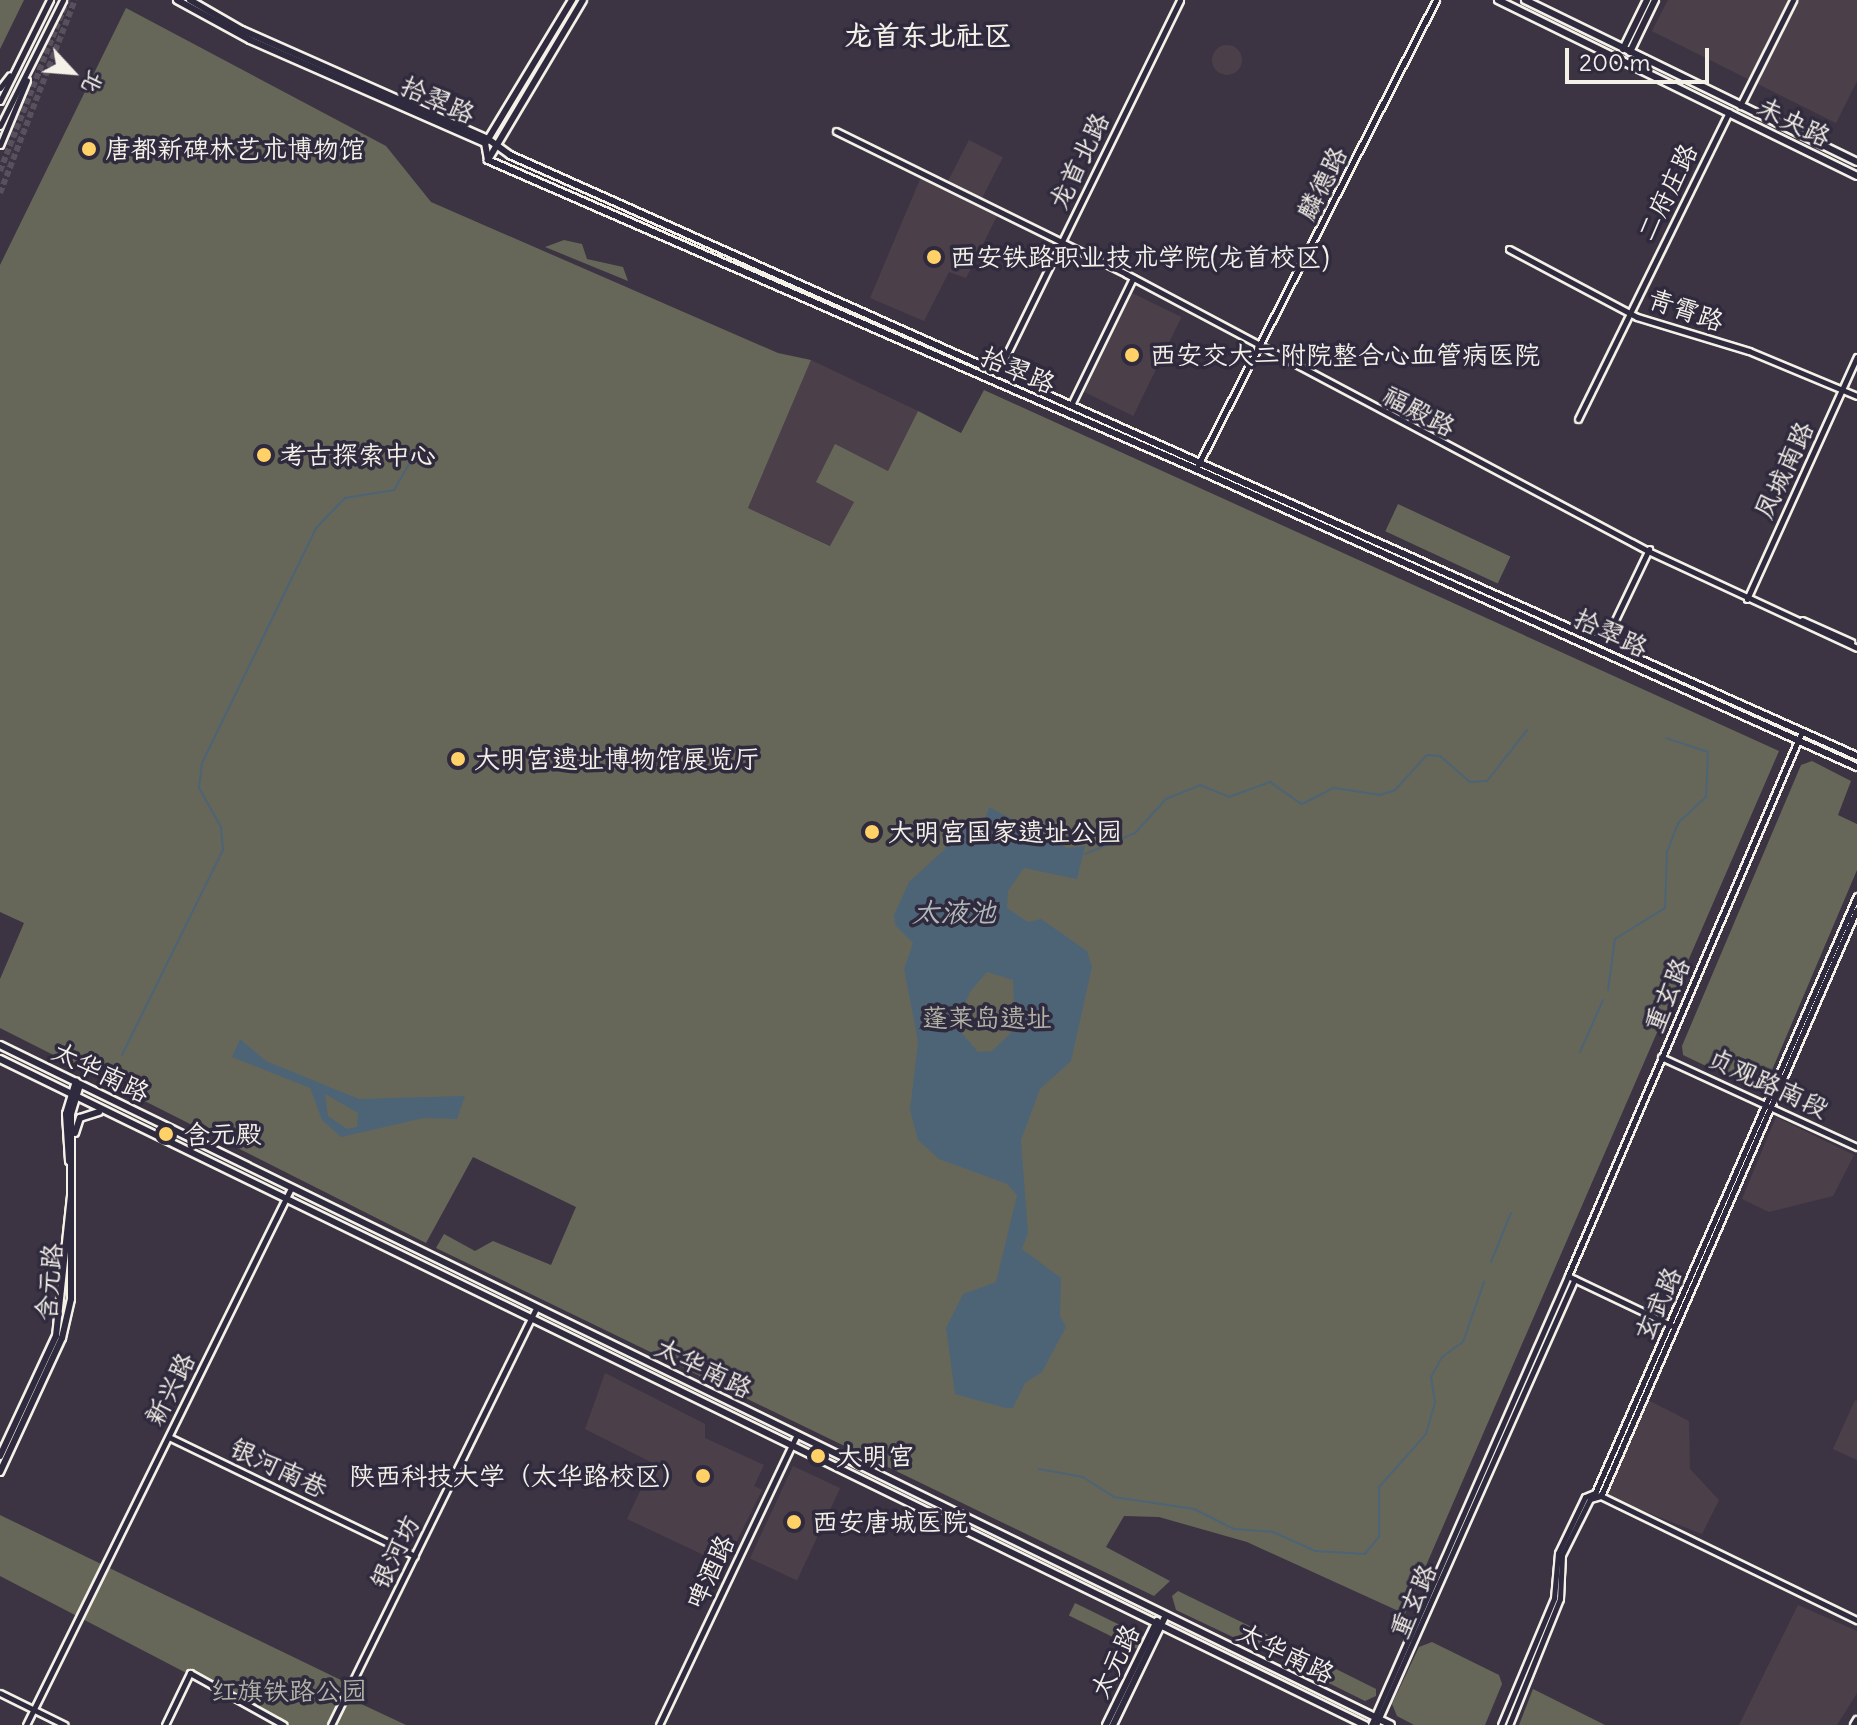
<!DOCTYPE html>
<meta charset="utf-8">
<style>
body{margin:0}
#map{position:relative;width:1857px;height:1725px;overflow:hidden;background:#3c3443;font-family:Delius,"LXGW WenKai TC",sans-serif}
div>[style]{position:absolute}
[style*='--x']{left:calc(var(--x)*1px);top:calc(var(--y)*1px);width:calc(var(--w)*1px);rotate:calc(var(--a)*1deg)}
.built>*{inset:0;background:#4b404a;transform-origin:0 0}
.round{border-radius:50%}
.green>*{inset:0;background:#666759;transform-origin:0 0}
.water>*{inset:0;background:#4d6477}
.stream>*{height:2px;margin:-1px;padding:0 1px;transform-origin:1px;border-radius:1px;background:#4d6477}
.major-tunnel>*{height:6px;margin-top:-3px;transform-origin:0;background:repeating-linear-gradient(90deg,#58505c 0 6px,transparent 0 9px)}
.roads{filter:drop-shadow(2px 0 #f4f1e8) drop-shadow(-2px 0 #f4f1e8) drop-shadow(0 2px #f4f1e8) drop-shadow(0 -2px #f4f1e8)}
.minor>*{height:5px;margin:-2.5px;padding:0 2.5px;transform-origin:2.5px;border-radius:2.5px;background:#2f2a3d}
.major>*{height:6px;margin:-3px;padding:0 3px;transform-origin:3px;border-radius:3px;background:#2f2a3d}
.dots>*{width:22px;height:22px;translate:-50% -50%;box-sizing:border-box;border:4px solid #2f2a3d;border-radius:50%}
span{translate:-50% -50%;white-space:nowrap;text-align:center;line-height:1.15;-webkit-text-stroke:7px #2f2a3d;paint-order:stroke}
.street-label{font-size:26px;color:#f4f1e8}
.poi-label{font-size:26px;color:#f4f1e8}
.left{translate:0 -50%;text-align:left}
.right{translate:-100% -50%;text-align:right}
.park-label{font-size:26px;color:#b4b3a8}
.neighbourhood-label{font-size:28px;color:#f4f1e8;font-weight:700}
.water-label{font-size:28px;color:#b1b9bb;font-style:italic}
.north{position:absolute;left:32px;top:32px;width:80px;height:80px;-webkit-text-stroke:6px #2f2a3d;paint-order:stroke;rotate:116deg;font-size:22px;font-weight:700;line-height:32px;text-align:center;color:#f4f1e8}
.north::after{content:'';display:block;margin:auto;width:28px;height:36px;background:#f4f1e8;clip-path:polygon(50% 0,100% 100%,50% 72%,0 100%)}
.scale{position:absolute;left:1565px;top:48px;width:144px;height:36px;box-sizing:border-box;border:4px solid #f4f1e8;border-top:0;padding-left:10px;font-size:24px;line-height:28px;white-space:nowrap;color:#f4f1e8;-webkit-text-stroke:6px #2f2a3d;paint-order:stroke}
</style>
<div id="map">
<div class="built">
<i style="clip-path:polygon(1668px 0,1857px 0,1857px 81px,1836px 123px,1652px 31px)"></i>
<i class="round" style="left:1212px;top:45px;width:30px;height:30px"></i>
<i style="left:969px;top:140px;width:38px;height:48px;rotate:27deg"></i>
<i style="clip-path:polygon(921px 177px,998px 214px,966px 278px,949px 272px,924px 321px,870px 298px)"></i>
<i style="left:1132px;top:293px;width:55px;height:110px;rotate:26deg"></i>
<i style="clip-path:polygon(811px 360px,918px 411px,888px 471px,835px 445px,854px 502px,831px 546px,748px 508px)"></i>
<i style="clip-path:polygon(1776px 1117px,1854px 1155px,1833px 1196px,1769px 1212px,1742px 1199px)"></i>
<i style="clip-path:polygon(605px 1373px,705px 1424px,705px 1438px,764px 1465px,754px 1486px,762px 1490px,725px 1565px,627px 1519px,653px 1463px,585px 1429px)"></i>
<i style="clip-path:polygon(1648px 1400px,1689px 1421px,1690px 1469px,1719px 1500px,1702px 1534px,1606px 1496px)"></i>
<i style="clip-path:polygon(1855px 1400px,1857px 1401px,1857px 1460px,1833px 1449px)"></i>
<i style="left:793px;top:1466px;width:52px;height:102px;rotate:25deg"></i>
<i style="clip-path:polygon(1798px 1605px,1857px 1631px,1857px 1693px,1837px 1725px,1739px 1725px)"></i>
</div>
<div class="green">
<i style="clip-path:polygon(0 0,24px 0,0 49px)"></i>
<i style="clip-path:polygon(126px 8px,386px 146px,431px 202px,778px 353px,811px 360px,748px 508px,830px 546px,854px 502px,816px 482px,835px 444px,888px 471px,918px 411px,961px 433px,984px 390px,1779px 751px,1405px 1614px,1247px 1542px,1159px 1517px,1124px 1516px,1106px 1547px,1170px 1581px,1154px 1596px,436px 1248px,444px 1234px,475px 1251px,493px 1241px,551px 1265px,576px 1207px,473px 1157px,426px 1243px,0 1028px,0 979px,24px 923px,0 912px,0 265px)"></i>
<i style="clip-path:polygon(564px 240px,582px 244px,587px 259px,623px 267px,628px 281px,545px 247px)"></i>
<i style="left:1398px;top:504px;width:124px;height:30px;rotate:25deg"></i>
<i style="clip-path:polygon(1812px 761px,1851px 781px,1838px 815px,1857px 824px,1857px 870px,1764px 1089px,1752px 1088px,1683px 1055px,1682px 1046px,1801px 765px)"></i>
<i style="clip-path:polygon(0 1515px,345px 1682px,357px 1702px,406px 1725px,286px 1725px,0 1576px)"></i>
<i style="clip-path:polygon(1178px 1591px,1268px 1635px,1268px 1642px,1254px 1647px,1176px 1610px,1172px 1596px)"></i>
<i style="left:1075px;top:1603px;width:79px;height:14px;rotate:26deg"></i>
<i style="clip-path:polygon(1278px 1640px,1376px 1689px,1376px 1696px,1365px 1701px,1282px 1660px)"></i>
<i style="clip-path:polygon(1432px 1642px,1499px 1675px,1502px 1684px,1485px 1725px,1414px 1725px,1397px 1716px,1392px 1704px,1419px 1647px)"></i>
<i style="clip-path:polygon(1533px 1689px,1605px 1725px,1519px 1725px)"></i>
</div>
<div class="water">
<i style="clip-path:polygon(evenodd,989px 807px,1067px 848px,1085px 846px,1077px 879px,1024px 868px,1008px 891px,1007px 908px,1028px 922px,1041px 919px,1087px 951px,1092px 967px,1071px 1061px,1040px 1089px,1021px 1140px,1028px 1233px,1022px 1249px,1061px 1278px,1060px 1316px,1066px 1327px,1042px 1372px,1025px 1383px,1013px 1408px,1005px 1408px,955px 1394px,946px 1328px,963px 1294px,996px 1282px,1017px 1195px,1007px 1184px,939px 1159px,918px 1140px,910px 1110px,918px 1041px,904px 969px,913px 943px,895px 925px,894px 915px,909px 882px,945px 849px,953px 827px,984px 822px,989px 807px,987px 972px,1013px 980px,1015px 1029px,992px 1051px,978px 1052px,956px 1026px,970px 992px,987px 972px)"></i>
<i style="clip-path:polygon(evenodd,240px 1039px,266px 1061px,359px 1099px,465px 1096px,457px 1119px,424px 1118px,341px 1137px,322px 1120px,310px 1088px,232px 1057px,240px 1039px,325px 1094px,358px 1113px,357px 1127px,347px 1129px,328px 1116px,325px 1094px)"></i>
</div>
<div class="stream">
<i style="--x:1085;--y:854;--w:54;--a:-22.8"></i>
<i style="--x:1135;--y:833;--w:46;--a:-47.6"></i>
<i style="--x:1166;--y:799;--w:37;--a:-22"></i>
<i style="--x:1200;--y:785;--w:31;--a:22"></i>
<i style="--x:1229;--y:797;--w:44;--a:-20.1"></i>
<i style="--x:1270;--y:782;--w:39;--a:35"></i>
<i style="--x:1302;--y:804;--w:36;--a:-27"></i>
<i style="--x:1334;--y:788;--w:47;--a:8.7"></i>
<i style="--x:1380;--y:795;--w:16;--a:-18"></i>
<i style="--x:1395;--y:790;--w:47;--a:-47.6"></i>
<i style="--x:1427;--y:755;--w:13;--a:4"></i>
<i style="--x:1440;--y:756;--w:40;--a:41"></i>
<i style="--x:1470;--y:782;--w:17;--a:-3"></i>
<i style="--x:1487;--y:781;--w:65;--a:-51.9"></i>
<i style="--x:1608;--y:990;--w:51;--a:-82.2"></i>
<i style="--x:1615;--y:939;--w:59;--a:-31.8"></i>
<i style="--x:1665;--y:908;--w:56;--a:-88"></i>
<i style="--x:1667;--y:852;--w:31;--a:-69"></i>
<i style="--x:1678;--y:823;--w:38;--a:-43"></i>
<i style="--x:1706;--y:797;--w:45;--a:-87.5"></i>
<i style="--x:1708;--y:752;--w:44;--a:-161.6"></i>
<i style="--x:1580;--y:1052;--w:57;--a:-66.1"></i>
<i style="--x:122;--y:1055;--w:229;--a:-63.8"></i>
<i style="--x:223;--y:850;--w:23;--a:-95"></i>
<i style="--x:221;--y:827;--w:45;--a:-119.4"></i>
<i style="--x:199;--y:788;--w:25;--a:-83"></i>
<i style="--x:202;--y:763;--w:261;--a:-64.1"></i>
<i style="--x:316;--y:528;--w:42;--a:-46"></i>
<i style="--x:345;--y:498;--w:50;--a:-9.3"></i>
<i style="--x:394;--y:490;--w:52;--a:-60"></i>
<i style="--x:1491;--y:1262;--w:53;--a:-67.8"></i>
<i style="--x:1039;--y:1469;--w:45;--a:10.3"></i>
<i style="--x:1083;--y:1477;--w:37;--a:33"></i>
<i style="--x:1114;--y:1497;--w:81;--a:8.5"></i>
<i style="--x:1194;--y:1509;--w:45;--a:26.6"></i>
<i style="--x:1234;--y:1529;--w:39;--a:4"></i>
<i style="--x:1273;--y:1532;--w:46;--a:24.3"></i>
<i style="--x:1315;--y:1551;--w:50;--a:3.4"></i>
<i style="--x:1365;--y:1554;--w:22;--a:-51"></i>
<i style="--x:1379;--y:1537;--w:50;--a:-90"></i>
<i style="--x:1379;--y:1487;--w:71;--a:-48.4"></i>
<i style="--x:1426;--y:1434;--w:33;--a:-74"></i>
<i style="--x:1435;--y:1402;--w:25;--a:-99"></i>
<i style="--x:1431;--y:1377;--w:23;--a:-61"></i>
<i style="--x:1442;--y:1357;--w:26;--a:-36"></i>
<i style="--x:1463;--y:1342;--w:64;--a:-70.7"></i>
</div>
<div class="major-tunnel">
<i style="--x:0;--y:171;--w:184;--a:-68.6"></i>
<i style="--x:0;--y:193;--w:207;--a:-68.8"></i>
</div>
<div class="roads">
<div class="minor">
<i style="--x:0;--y:88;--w:16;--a:-52"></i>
<i style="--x:0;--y:101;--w:113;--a:-63.7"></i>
<i style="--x:1740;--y:106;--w:119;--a:-63.4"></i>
<i style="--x:0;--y:126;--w:141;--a:-63.4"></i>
<i style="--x:836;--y:131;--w:323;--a:26.2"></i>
<i style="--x:1126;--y:274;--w:591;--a:27.95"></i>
<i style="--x:1648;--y:551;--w:230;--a:24.9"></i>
<i style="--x:0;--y:145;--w:70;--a:-67.4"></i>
<i style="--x:1509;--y:249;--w:145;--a:28"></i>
<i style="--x:1637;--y:317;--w:117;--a:16.9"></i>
<i style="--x:1749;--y:351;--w:117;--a:22.6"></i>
<i style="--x:997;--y:374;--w:416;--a:-63.9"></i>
<i style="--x:1072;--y:403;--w:139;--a:-64"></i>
<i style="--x:1578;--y:419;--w:342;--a:-63.8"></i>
<i style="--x:1196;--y:469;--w:527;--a:-62.9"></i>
<i style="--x:1747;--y:599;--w:266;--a:-65.6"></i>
<i style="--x:1802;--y:620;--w:54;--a:24.2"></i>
<i style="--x:1605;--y:641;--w:102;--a:-64.4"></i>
<i style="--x:1661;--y:1057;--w:216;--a:24.7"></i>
<i style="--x:1568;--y:1276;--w:593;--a:-66.76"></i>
<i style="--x:169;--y:1437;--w:273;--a:25.8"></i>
<i style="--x:1599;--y:1495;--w:287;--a:25.9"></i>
<i style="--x:0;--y:1693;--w:72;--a:26.2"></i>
<i style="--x:26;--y:1725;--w:599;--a:-63.73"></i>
<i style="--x:165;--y:1725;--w:58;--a:-64.3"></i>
<i style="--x:190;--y:1673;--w:107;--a:29"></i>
<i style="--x:331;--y:1725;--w:464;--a:-63.8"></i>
<i style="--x:659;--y:1725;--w:321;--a:-64.6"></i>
<i style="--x:1371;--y:1725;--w:490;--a:-66.3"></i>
<i style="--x:1568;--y:1276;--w:116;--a:25.5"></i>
<i style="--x:1376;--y:1725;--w:488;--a:-66"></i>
<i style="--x:1501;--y:1725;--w:138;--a:-67.3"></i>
<i style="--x:1554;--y:1598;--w:45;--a:-84.9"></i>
<i style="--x:1558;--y:1553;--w:62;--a:-64.3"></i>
<i style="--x:1585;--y:1497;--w:11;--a:-22"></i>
<i style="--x:1595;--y:1493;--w:652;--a:-66.31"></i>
<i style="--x:1509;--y:1725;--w:136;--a:-68"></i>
<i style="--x:1560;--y:1599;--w:44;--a:-87.4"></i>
<i style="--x:1562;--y:1555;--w:63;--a:-63.4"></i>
<i style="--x:1590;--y:1499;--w:11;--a:-15"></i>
<i style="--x:1601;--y:1496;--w:640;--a:-66.44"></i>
</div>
<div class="major">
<i style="--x:177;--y:0;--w:83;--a:28.7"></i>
<i style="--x:250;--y:40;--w:257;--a:23.7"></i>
<i style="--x:485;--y:143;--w:17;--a:80"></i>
<i style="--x:488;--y:160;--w:772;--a:23.58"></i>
<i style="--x:1196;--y:469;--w:725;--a:24.27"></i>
<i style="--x:190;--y:0;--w:60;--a:30"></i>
<i style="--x:242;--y:30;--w:269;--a:23.9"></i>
<i style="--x:488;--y:139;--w:27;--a:36"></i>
<i style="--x:510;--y:155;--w:1475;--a:24.05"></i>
<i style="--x:1498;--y:0;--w:400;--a:26.1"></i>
<i style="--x:1525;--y:0;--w:369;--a:26"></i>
<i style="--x:1623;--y:49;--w:55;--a:-63.9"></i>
<i style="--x:1630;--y:52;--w:58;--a:-64.3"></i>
<i style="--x:487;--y:141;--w:165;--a:-58.9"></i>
<i style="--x:488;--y:160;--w:186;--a:-59.3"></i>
<i style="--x:0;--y:1045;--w:1548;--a:26.05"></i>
<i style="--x:0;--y:1059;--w:1519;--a:26.01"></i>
<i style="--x:75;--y:1133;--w:16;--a:-72"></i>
<i style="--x:80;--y:1118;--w:20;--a:-18"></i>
<i style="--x:69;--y:1161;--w:47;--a:-93.7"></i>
<i style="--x:66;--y:1114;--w:34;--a:-73"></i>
<i style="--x:0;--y:1456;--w:132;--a:-65"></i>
<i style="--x:56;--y:1336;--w:141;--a:-83.9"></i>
<i style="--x:0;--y:1472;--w:148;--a:-65.2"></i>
<i style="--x:62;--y:1338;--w:40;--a:-77"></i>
<i style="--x:71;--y:1299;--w:185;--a:-90"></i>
<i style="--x:71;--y:1114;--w:30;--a:-73"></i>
<i style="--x:1106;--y:1725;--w:116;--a:-63.9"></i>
<i style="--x:1113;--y:1725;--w:120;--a:-64.3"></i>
<i style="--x:1854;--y:1725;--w:6;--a:-59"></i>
</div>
</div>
<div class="dots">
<i style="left:89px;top:149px;background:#ffd166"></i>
<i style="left:934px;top:257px;background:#ffd166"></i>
<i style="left:1132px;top:355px;background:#ffd166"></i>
<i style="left:264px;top:455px;background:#ffd166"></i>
<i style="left:458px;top:759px;background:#ffd166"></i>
<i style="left:872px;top:832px;background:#ffd166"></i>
<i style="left:166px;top:1134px;background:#ffd166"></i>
<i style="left:818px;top:1456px;background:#ffd166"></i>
<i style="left:703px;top:1476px;background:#ffd166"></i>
<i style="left:794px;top:1522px;background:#ffd166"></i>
</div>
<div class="street-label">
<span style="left:438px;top:100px;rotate:24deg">拾翠路</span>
<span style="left:1794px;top:122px;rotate:26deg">未央路</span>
<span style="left:1079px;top:161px;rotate:-64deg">龙首北路</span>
<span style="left:1322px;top:183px;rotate:-63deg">麟德路</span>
<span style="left:1667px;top:192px;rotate:-64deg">二府庄路</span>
<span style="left:1686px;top:310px;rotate:19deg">青霄路</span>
<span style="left:1018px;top:370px;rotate:23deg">拾翠路</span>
<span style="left:1419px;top:411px;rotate:28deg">福殿路</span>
<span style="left:1784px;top:470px;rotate:-65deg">凤城南路</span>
<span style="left:1611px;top:633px;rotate:25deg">拾翠路</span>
<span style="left:1667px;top:995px;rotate:-67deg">重玄路</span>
<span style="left:101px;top:1072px;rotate:26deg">太华南路</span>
<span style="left:1768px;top:1083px;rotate:25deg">贞观路南段</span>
<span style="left:49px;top:1282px;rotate:-84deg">含元路</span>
<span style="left:1658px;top:1304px;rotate:-66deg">玄武路</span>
<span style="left:704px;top:1368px;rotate:26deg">太华南路</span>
<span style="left:170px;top:1389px;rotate:-63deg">新兴路</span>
<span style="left:279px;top:1468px;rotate:25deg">银河南巷</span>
<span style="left:395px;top:1552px;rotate:-64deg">银河坊</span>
<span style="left:710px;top:1572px;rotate:-65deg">啤酒路</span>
<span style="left:1413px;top:1601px;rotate:-66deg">重玄路</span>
<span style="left:1286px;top:1653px;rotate:26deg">太华南路</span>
<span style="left:1115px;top:1661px;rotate:-64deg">太元路</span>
</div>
<div class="poi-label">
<span class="left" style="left:105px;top:149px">唐都新碑林艺术博物馆</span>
<span class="left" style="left:950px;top:257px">西安铁路职业技术学院(龙首校区)</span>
<span class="left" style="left:1150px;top:355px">西安交大二附院整合心血管病医院</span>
<span class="left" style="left:280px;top:455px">考古探索中心</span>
<span class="left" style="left:474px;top:759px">大明宫遗址博物馆展览厅</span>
<span class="left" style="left:888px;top:832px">大明宫国家遗址公园</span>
<span class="left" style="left:184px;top:1134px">含元殿</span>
<span class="left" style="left:836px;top:1456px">大明宫</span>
<span class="right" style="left:687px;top:1476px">陕西科技大学（太华路校区）</span>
<span class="left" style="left:812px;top:1522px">西安唐城医院</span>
</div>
<div class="park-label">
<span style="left:987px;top:1018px">蓬莱岛遗址</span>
<span style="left:289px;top:1691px">红旗铁路公园</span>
</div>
<div class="neighbourhood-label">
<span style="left:928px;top:35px">龙首东北社区</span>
</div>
<div class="water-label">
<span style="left:954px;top:912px">太液池</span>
</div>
<div class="north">北</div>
<div class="scale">200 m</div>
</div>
